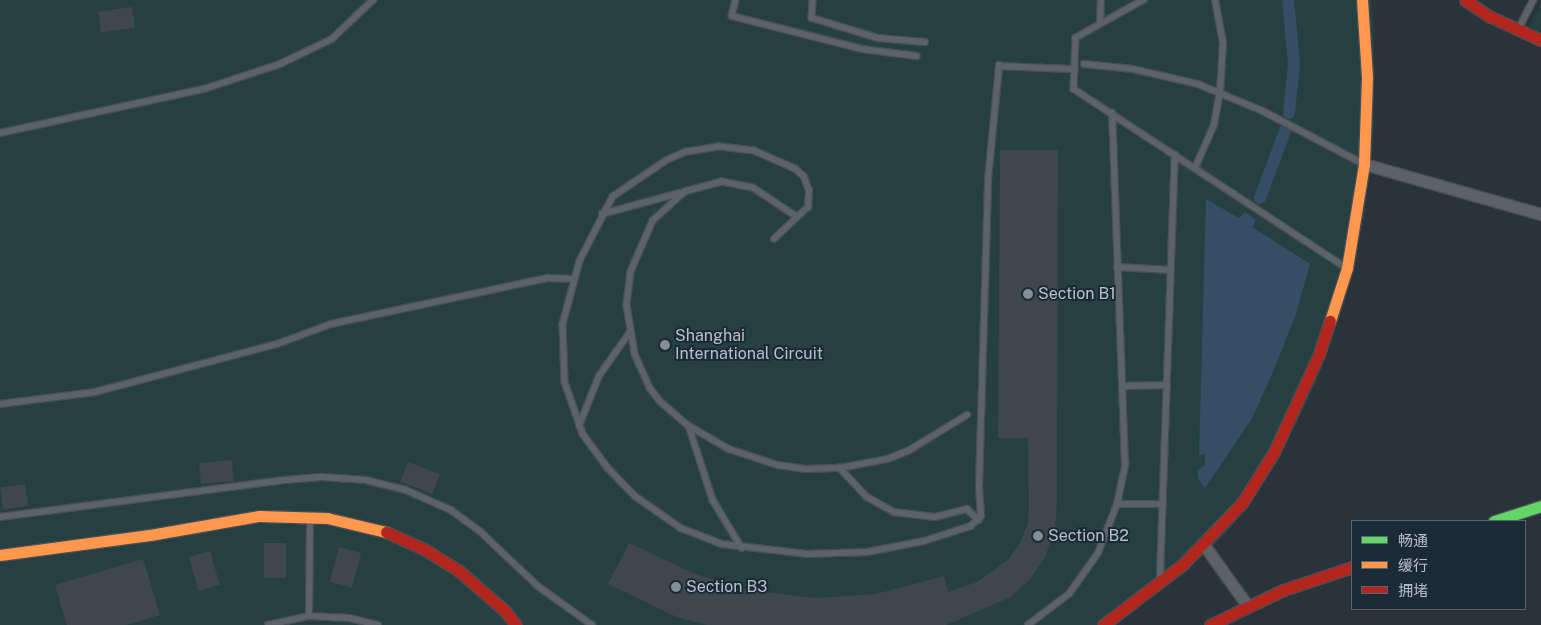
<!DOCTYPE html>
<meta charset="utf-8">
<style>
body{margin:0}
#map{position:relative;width:1541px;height:625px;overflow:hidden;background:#2a323a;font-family:"Public Sans","Noto Sans SC",sans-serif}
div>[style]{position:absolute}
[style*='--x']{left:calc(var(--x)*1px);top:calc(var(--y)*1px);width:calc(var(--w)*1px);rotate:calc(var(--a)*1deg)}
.green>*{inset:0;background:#264041}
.water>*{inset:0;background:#354e65}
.canal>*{height:12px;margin:-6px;padding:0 6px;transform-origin:6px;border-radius:6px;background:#354e65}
.building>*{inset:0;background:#3f474d;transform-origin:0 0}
.roads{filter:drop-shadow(1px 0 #484e54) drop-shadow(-1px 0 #484e54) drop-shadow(0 1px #484e54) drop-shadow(0 -1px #484e54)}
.lane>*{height:5.5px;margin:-2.75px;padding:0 2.75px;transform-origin:2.75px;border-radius:2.75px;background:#5b6268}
.street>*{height:11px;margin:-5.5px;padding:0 5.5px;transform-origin:5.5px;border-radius:5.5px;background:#5b6268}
.fast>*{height:11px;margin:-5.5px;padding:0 5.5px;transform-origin:5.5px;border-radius:5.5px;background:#63d668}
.slow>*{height:11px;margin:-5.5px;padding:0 5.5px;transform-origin:5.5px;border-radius:5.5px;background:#ff974d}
.jam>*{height:11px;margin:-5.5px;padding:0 5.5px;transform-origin:5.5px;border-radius:5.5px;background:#b3261e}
.dots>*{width:14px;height:14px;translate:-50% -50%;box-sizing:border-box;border:2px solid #1c2a36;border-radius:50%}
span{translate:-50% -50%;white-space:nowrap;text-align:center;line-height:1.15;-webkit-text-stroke:4px #1c2a36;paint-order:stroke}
.poi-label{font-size:16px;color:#b4c0cb}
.left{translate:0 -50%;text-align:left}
.legend{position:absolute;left:1351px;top:520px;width:175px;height:90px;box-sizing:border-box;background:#1c2a36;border:1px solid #596672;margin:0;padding:6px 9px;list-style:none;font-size:15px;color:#b4c0cb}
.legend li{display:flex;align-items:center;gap:10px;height:25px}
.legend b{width:25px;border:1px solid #596672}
</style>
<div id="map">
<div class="green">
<i style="clip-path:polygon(0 0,1371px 0,1374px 25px,1374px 130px,1364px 219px,1344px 305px,1315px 385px,1275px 466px,1230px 529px,1185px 573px,1114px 625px,0 625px)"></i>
<i style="clip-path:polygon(1541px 3px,1541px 32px,1529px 26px)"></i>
</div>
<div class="water">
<i style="clip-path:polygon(1206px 199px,1239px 218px,1245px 212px,1256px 220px,1252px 227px,1310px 264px,1295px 317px,1270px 379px,1251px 420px,1205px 488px,1198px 478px,1198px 470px,1205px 465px,1205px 454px,1199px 455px)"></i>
</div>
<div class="canal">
<i style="--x:1288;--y:0;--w:63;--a:84.6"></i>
<i style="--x:1294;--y:63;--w:50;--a:95.7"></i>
<i style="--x:1260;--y:198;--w:72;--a:-69.5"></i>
</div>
<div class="building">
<i style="left:132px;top:7px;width:21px;height:34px;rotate:82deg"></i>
<i style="clip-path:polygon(1000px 150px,1058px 150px,1057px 504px,1055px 529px,1045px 557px,1031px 578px,1011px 597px,946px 625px,707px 625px,677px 617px,608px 584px,629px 543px,693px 573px,746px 590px,816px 598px,876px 594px,944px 576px,948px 592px,977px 582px,1008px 560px,1020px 543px,1028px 523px,1029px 503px,1028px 438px,998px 438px)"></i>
<i style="left:232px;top:460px;width:21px;height:33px;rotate:85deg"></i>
<i style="left:408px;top:462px;width:34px;height:21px;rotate:21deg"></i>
<i style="left:25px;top:484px;width:22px;height:25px;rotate:82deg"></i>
<i style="left:264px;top:543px;width:22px;height:35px"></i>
<i style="left:339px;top:547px;width:23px;height:36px;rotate:15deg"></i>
<i style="left:210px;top:551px;width:35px;height:22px;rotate:74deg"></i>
<i style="clip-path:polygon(143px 559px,160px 615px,126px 625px,67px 625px,55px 585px)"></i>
</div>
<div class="roads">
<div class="lane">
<i style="--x:736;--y:0;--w:16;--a:104"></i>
<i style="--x:732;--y:16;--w:134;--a:14.2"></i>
<i style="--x:862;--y:49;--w:55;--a:7.3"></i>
<i style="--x:813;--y:0;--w:18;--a:93"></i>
<i style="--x:812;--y:18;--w:69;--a:16.9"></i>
<i style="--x:878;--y:38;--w:47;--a:4.9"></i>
<i style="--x:1144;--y:0;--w:78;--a:150.8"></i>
<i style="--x:1076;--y:38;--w:51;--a:92.2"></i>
<i style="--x:1074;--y:89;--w:324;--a:33.3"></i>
<i style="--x:1100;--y:24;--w:24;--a:-88"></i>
<i style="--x:1519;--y:28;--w:31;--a:-63"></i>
<i style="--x:1084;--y:64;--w:49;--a:5.8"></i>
<i style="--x:1133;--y:69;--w:67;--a:13"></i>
<i style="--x:1198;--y:84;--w:70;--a:22.6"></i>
<i style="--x:1263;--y:111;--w:112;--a:27.7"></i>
<i style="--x:0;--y:133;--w:209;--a:-12.2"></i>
<i style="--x:204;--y:89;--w:80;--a:-18.2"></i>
<i style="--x:280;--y:64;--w:58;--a:-25.7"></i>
<i style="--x:332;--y:39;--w:57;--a:-43.6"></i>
<i style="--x:1195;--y:168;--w:47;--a:-66.2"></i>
<i style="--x:1214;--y:125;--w:34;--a:-80"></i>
<i style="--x:1220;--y:92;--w:49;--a:-86.5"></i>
<i style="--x:1223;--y:43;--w:44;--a:-100.5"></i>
<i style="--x:602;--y:214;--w:81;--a:-15.1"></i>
<i style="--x:795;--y:216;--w:50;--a:-146.3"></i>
<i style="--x:753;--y:188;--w:32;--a:-169"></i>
<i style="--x:722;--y:182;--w:38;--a:165"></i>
<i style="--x:685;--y:192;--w:43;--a:137.8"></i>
<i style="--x:653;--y:221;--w:56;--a:113.3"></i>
<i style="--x:631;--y:272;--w:33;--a:97"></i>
<i style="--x:627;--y:305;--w:50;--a:80.7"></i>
<i style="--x:635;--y:354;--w:37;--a:66"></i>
<i style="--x:650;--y:388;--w:16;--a:52"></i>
<i style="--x:660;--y:401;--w:38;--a:41"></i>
<i style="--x:689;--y:426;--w:46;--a:29.9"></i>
<i style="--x:729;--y:449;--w:52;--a:18.1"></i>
<i style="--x:778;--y:465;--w:28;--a:8"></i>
<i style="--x:806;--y:469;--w:34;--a:-2"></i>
<i style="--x:840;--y:468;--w:48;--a:-10.8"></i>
<i style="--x:887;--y:459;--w:22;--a:-21"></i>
<i style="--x:908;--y:451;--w:69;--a:-31.4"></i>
<i style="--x:774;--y:239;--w:47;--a:-43.3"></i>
<i style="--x:808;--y:207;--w:16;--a:-86"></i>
<i style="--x:809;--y:191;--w:15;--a:-110"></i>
<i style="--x:804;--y:177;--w:12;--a:-138"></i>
<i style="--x:795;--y:169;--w:45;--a:-156.3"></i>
<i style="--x:754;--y:151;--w:35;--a:-173"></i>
<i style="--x:719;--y:147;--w:33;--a:171"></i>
<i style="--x:686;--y:152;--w:22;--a:156"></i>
<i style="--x:666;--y:161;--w:64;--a:145.8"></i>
<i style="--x:613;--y:197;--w:72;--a:117.3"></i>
<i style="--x:580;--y:261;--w:65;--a:105.1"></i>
<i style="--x:563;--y:324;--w:58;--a:88"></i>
<i style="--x:565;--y:382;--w:55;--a:70.9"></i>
<i style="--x:583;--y:434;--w:42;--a:53.7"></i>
<i style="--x:608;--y:468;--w:39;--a:46"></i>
<i style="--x:635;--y:496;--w:56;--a:34.8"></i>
<i style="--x:681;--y:528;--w:44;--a:21.3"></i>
<i style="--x:722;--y:544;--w:86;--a:6.7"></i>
<i style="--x:807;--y:554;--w:60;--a:-1.9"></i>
<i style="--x:867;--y:552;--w:58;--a:-10.9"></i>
<i style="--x:924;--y:541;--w:49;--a:-17.7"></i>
<i style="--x:971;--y:526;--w:14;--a:-45"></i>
<i style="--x:981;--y:516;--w:29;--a:-94"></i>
<i style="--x:979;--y:487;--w:308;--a:-88.3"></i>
<i style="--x:988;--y:179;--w:114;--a:-84.4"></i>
<i style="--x:999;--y:66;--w:76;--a:2.3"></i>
<i style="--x:1117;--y:267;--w:54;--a:3.2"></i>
<i style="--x:1122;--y:386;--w:45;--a:-1.3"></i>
<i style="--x:0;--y:404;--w:96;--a:-7.2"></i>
<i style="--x:95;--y:392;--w:188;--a:-14.8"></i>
<i style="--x:277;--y:344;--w:58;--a:-20.3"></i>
<i style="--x:331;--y:324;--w:222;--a:-12"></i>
<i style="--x:548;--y:278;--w:25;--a:2"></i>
<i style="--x:579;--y:426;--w:54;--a:-68.2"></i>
<i style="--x:599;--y:376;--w:54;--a:-54.8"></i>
<i style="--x:689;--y:426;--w:78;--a:72"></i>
<i style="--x:713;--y:500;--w:56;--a:58.9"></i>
<i style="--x:840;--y:468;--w:40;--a:47"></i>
<i style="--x:867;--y:497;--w:31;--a:29"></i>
<i style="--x:894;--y:512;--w:41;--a:7"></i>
<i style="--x:935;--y:517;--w:33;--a:-14"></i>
<i style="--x:967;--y:509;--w:16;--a:43"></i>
<i style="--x:1117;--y:504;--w:46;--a:0"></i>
<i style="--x:0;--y:517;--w:288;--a:-7.4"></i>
<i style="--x:286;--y:480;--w:37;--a:-5"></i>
<i style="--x:323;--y:477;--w:43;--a:4"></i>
<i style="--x:366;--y:480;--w:41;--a:14"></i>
<i style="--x:406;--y:490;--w:49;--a:24"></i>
<i style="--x:451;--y:510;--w:37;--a:36"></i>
<i style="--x:481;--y:532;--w:79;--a:43.5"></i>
<i style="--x:538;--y:586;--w:67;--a:35.8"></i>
<i style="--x:1160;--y:577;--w:422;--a:-88"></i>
<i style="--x:309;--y:616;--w:97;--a:-89.4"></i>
<i style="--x:268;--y:625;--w:42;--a:-12.4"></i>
<i style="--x:309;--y:616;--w:41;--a:2.8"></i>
<i style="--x:350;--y:618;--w:29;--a:14"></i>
<i style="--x:1028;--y:625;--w:51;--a:-37.1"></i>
<i style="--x:1069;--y:594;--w:50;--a:-54.7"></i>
<i style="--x:1098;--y:553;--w:53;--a:-68.8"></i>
<i style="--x:1117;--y:504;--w:40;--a:-78"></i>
<i style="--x:1125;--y:465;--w:352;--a:-92.1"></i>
</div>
<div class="street">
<i style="--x:1364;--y:164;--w:184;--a:15.8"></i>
<i style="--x:1204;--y:545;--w:74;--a:54.4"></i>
</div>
<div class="fast">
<i style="--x:1494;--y:521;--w:49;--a:-17.7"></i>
</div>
<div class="slow">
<i style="--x:1330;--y:321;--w:56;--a:-72.2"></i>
<i style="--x:1347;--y:268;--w:105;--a:-80.7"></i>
<i style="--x:1364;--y:164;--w:87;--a:-88"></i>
<i style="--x:1367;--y:77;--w:77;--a:-93.7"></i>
<i style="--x:0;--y:555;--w:151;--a:-7.6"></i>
<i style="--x:150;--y:535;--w:111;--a:-9.9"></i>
<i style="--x:259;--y:516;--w:68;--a:1.7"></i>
<i style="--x:327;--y:518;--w:61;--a:13.3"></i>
</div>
<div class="jam">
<i style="--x:1465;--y:0;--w:29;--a:34"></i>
<i style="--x:1489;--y:16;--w:57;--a:24.8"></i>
<i style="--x:386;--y:532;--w:42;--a:24.1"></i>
<i style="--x:424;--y:549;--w:40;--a:32"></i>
<i style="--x:458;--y:570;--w:62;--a:41.1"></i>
<i style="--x:505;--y:611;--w:18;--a:52"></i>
<i style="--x:1103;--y:625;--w:101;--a:-37.3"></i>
<i style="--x:1183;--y:564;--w:85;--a:-46"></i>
<i style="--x:1242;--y:503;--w:60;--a:-57.9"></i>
<i style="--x:1274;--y:452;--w:108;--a:-65.3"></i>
<i style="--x:1319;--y:354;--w:35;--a:-72"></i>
<i style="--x:1210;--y:625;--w:81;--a:-25.6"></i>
<i style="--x:1283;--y:590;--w:73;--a:-18.4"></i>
</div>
</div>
<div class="dots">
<i style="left:1028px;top:294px;background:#848e98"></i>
<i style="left:665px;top:345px;background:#848e98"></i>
<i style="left:1038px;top:536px;background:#848e98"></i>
<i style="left:676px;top:587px;background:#848e98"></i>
</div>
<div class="poi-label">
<span class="left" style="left:1038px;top:294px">Section B1</span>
<span class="left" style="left:675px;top:345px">Shanghai<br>International Circuit</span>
<span class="left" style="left:1048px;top:536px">Section B2</span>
<span class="left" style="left:686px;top:587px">Section B3</span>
</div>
<ul class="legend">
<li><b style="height:6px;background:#63d668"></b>畅通</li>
<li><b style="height:6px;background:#ff974d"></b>缓行</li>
<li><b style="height:6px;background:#b3261e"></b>拥堵</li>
</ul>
</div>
